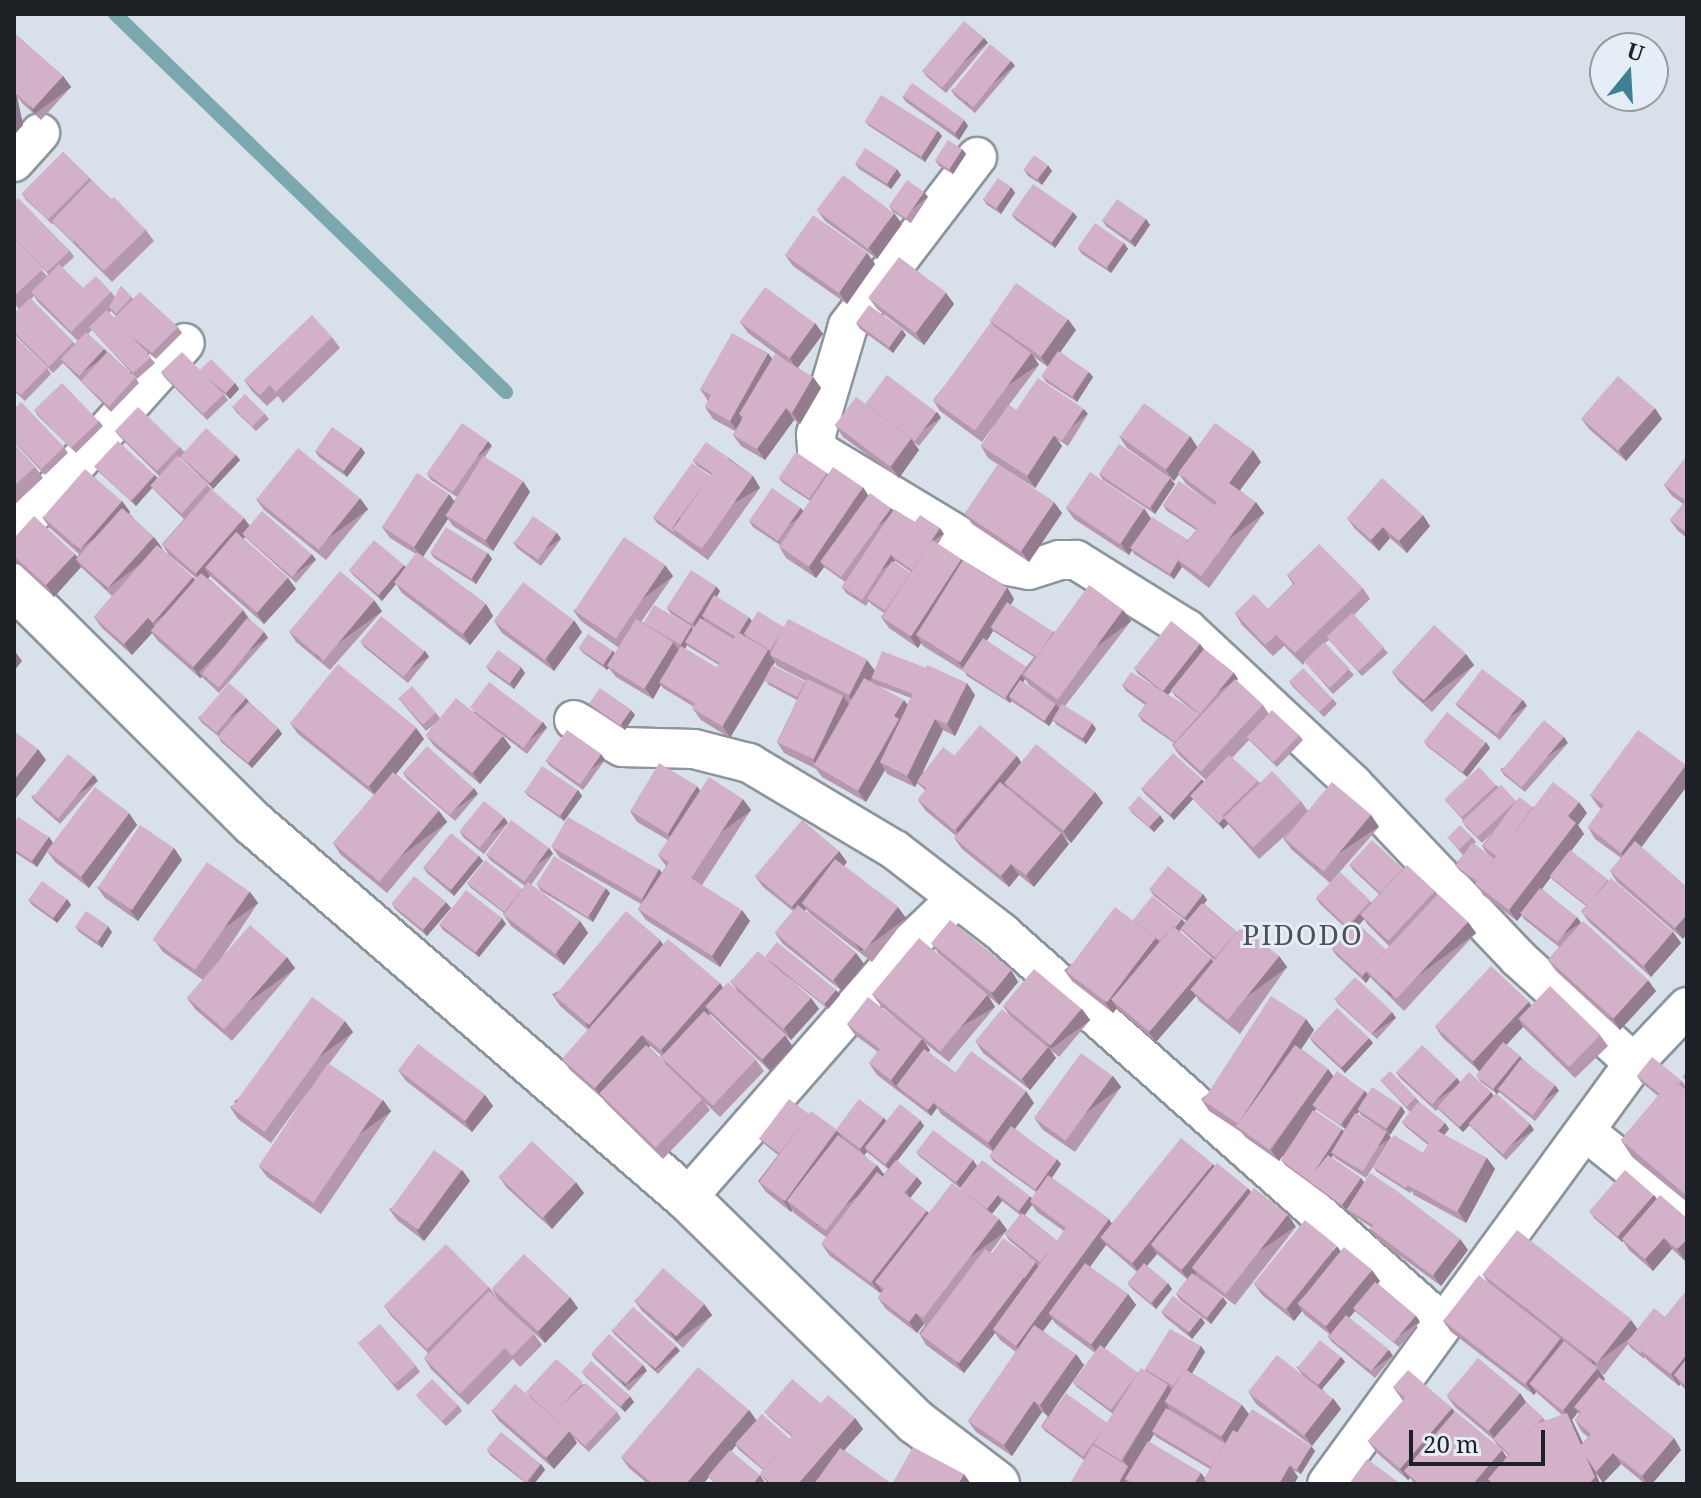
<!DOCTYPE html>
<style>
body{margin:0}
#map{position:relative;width:1701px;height:1498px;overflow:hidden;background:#d8e1e9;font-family:"Noto Serif",serif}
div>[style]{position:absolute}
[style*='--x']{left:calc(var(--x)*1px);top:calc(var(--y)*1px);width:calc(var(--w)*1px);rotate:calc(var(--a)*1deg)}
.stream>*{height:14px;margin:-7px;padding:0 7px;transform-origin:7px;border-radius:7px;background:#7aa8ae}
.roads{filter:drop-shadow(2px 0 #8c949c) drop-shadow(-2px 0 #8c949c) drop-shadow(0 2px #8c949c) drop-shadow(0 -2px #8c949c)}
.minor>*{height:38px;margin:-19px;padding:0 19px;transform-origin:19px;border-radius:19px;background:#fff}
.tertiary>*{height:44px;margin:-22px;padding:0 22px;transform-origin:22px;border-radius:22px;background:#fff}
.wall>*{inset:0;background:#b598ad}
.shaded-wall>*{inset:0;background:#937c8d;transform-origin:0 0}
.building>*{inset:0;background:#d2b1c9;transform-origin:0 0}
span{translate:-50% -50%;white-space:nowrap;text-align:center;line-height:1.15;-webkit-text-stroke:6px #e5eef6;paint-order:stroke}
.quarter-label{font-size:28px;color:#4a5158;letter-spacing:2px}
.frame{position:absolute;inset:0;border:16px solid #1e2125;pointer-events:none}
.north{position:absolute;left:1589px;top:32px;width:80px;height:80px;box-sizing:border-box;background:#e5eef6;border:2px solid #959ca2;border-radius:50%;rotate:18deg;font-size:22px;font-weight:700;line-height:32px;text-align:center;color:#1e2125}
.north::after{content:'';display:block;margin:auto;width:28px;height:36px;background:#3e8192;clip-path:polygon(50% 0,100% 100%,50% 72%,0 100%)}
.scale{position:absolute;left:1409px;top:1430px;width:136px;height:36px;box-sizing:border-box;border:4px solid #1e2125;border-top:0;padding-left:10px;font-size:24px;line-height:28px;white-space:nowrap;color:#1e2125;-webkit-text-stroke:6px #e5eef6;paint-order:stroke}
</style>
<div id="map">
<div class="stream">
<i style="--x:115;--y:14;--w:544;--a:44.03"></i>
</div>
<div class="roads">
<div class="minor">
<i style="--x:977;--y:157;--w:213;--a:127.4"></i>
<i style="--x:848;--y:326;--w:113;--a:106.5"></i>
<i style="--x:816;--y:434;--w:16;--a:86"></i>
<i style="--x:817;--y:450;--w:224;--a:31.1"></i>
<i style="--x:1009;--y:566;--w:20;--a:11"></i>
<i style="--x:1029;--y:570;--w:32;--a:-18"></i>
<i style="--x:1059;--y:560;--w:17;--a:0"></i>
<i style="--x:1076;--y:560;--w:131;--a:31.9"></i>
<i style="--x:1187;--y:629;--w:227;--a:43"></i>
<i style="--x:1353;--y:784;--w:240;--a:46.5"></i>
<i style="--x:1518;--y:958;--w:156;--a:42.2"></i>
<i style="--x:14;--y:162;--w:39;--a:-48"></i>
<i style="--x:14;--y:534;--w:256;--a:-48.2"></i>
<i style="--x:574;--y:720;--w:55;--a:29.4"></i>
<i style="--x:622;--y:747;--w:72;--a:1.6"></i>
<i style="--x:694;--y:749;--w:57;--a:14.3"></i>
<i style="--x:749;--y:763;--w:170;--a:30.8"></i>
<i style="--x:895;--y:850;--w:134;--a:37.7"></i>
<i style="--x:1001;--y:932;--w:588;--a:41.55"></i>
<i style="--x:1585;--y:1131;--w:131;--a:38.8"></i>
<i style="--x:687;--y:1198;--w:339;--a:-48.8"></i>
<i style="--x:910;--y:943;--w:62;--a:-43.7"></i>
<i style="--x:1327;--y:1484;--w:521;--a:-53.9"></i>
<i style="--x:1634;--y:1063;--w:77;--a:-46.6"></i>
</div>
<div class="tertiary">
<i style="--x:14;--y:586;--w:338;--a:44.8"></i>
<i style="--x:254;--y:824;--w:572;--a:40.82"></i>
<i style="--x:687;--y:1198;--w:320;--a:44.4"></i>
<i style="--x:916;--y:1422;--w:102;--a:37.4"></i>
</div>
</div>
<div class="wall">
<i style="clip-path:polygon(14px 33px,63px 76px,71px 87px,41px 120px,22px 103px,17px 96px,23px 125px,14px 135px)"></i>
<i style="clip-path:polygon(984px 38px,988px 43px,946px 93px,926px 76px,922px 70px)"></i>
<i style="clip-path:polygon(1011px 61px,1015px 66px,975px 113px,955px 96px,951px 90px)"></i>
<i style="clip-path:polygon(902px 96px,964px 120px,968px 126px,959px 140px,906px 102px)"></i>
<i style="clip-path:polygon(865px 121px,938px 131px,942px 136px,925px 162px,869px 126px)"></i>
<i style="clip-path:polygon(962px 149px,966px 154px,953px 174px,939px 166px,935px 160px)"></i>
<i style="clip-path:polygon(63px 152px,112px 200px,146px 230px,154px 241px,112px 282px,53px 223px,52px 224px,26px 200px,22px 194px)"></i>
<i style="clip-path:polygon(855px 163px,901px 175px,891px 189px,859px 169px)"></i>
<i style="clip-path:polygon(1024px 170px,1052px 171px,1042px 185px,1028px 176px)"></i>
<i style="clip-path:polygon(1011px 187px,1015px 193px,1001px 214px,987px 205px,983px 199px)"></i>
<i style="clip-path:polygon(924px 192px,928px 197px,911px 223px,893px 212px,889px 206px)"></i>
<i style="clip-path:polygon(evenodd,14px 202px,70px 251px,74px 257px,62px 268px,83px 288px,111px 292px,115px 297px,121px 286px,133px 299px,178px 327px,182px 333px,156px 359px,142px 348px,155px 363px,137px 379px,92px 330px,88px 334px,135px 377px,139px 383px,111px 412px,63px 363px,53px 373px,14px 334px,14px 310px,16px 312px,19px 309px,14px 303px,14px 240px,47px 276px,48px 274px,14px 239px,14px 202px,34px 296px,39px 303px,78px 341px,75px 344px,31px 299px,34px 296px,14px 202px,111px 311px,116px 316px,114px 318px,109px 313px,111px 311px)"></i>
<i style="clip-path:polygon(817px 210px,902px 224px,877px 259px,825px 221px)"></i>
<i style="clip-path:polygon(1073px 212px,1077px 217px,1055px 248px,1016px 220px,1012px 215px)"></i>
<i style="clip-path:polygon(1146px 219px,1150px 225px,1135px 247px,1106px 226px,1102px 220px)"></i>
<i style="clip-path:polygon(1124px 243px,1128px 249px,1111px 273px,1082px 254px,1078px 248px)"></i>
<i style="clip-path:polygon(867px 253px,875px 264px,847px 304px,793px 266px,785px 255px)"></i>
<i style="clip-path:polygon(946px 293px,954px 304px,924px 345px,877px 309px,869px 298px)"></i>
<i style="clip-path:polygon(990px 321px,1076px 330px,1060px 352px,1093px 377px,1077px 402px,1046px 382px,1042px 376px,1048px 367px,1034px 357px,1039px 365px,1009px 405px,1017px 411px,1088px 414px,1068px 446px,1057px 439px,1062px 446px,1035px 488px,988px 458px,981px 446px,999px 418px,982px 442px,940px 411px,933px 400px,993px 326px)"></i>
<i style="clip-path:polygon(740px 322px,815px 323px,823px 334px,797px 368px,813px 377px,821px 388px,800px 424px,794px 420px,765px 460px,741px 446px,733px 435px,735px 431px,713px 419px,705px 407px,708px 401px,700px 389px,772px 359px,787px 362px,748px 333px)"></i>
<i style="clip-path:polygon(856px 323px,906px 335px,893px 353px,860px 329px)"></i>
<i style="clip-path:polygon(14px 336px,47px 368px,51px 374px,25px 401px,14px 391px)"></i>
<i style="clip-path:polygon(332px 337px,340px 348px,283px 403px,278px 396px,267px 406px,252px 391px,244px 380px)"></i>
<i style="clip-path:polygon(200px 370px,235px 383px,239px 389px,230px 399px,222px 392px,228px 400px,207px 420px,165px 378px,161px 372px)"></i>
<i style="clip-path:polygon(14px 405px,64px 447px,68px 453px,45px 475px,14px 442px)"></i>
<i style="clip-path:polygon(866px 405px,937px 412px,941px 418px,919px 446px,914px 442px,919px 450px,899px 478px,843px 437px,835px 425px)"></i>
<i style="clip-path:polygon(232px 406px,265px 414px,269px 419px,256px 431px,236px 412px)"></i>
<i style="clip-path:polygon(34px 410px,99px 421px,103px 426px,76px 453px,38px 416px)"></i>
<i style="clip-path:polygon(1581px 418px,1662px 419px,1626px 461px,1589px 429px)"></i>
<i style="clip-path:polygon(115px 431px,180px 447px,183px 451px,236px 455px,240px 460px,213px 489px,180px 457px,179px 458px,250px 526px,316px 560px,296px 583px,245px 537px,243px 539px,288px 578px,296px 589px,264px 624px,210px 576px,208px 578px,243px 610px,250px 620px,264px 632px,268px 638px,219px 693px,202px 677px,200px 678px,158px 641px,152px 633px,132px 655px,102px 628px,94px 617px,112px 596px,81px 567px,54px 597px,14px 560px,14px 538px,77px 557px,79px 554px,50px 528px,42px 517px,122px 501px,130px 512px,129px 513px,162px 549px,195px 580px,196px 578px,169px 555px,162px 544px,184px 519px,152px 488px,136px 506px,99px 472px,95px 467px,155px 475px,157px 478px,159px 476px,119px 436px)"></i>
<i style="clip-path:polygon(1119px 436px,1190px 436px,1197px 447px,1261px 462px,1240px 490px,1264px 513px,1209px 588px,1182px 567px,1174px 579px,1134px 554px,1132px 550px,1129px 555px,1074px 519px,1066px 508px,1151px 518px,1188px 540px,1196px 530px,1167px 511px,1163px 505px,1207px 500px,1186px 484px,1179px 474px,1174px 481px,1127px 448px)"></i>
<i style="clip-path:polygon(14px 444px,35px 467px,43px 478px,14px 505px)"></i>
<i style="clip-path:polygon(492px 446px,485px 457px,530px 492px,493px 551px,453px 526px,448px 519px,423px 557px,486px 604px,493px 616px,470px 645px,402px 593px,396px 584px,382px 601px,353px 575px,349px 570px,406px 567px,416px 554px,390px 538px,382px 527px,454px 501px,457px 497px,431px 480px,427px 474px)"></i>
<i style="clip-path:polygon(315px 451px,365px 453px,347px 477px,319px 457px)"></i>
<i style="clip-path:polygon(1687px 456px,1687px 538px,1678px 531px,1670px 520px,1683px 504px,1672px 496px,1664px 485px)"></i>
<i style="clip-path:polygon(729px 458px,753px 476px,760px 488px,708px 560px,657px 523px,653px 517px,711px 475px,697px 466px,693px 460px)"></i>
<i style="clip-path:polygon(evenodd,827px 473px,915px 522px,944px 534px,938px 544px,963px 561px,1007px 587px,1014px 599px,1011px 605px,1053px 632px,1123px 610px,1131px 621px,1065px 706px,1096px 729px,1086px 744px,1057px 725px,1053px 720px,1049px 726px,1011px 701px,1010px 703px,967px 676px,965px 672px,923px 646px,921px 643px,918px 648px,889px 628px,881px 617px,884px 613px,871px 604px,869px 601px,866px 606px,846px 593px,842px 587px,845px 582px,824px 567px,816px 578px,786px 558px,779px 546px,780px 545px,753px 527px,749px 521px,801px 508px,803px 511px,810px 501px,783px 483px,779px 478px,827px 473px,895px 561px,911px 572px,910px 573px,894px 562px,895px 561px,827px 473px,993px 631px,1034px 657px,1026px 667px,987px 641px,993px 631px,827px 473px,1025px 679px,1029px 685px,1047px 698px,1023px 683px,1025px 679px)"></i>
<i style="clip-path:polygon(1099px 474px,1175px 484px,1155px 514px,1103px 480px)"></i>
<i style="clip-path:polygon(256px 499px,368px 509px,326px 560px,264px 510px)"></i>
<i style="clip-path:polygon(964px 513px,1062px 513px,1029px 562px,972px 524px)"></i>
<i style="clip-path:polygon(1347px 518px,1430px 526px,1407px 553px,1390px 538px,1379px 551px,1355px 529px)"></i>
<i style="clip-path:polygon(557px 533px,561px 539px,541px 566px,517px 548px,513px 542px)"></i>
<i style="clip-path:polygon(430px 552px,488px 553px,492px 559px,476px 584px,434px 558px)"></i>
<i style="clip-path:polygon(1287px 575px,1363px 588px,1370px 599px,1354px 615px,1388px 653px,1362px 676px,1329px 640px,1325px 643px,1354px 675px,1333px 694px,1305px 662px,1303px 665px,1284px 646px,1273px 656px,1242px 625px,1235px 613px,1268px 609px,1293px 584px)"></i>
<i style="clip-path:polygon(evenodd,673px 576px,641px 622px,693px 629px,694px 628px,671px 614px,667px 608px,720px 591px,717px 597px,752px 621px,784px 627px,867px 660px,874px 670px,975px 695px,955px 736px,943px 730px,923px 772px,955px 756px,1017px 756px,1021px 762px,1095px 792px,1103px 803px,1071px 843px,1064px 837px,1069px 844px,1034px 887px,1019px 875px,1009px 887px,962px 849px,954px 838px,956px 836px,926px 811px,918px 800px,926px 791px,917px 783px,915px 787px,887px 774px,885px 770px,866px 802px,822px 777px,816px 769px,784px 753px,777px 742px,797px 700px,769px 685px,765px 680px,730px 738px,701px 720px,693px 709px,694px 707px,663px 688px,661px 685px,653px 699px,616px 677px,609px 668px,607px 670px,583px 653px,579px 648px,613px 651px,615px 654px,619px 648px,581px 621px,573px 610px,673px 576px,687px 645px,689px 647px,719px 665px,717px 668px,685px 649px,687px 645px,673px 576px,775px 662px,777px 666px,806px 681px,805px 682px,773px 666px,775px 662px,673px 576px,879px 686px,911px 698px,907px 705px,879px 686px)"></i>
<i style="clip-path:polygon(382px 611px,330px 670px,296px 642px,289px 631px)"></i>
<i style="clip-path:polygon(494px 621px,582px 632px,554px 671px,502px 633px)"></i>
<i style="clip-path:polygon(360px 641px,425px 651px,429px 657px,408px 683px,364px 647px)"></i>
<i style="clip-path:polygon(evenodd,1200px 644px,1204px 649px,1234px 673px,1238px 679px,1237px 681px,1263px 705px,1269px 714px,1299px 735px,1303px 740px,1277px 767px,1249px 740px,1232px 758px,1259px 782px,1301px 801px,1307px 810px,1371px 815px,1379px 827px,1330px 883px,1291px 849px,1283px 838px,1289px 832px,1259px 859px,1228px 824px,1223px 829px,1193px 799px,1174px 820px,1145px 794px,1141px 788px,1204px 781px,1206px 780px,1180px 756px,1172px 745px,1174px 743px,1142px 721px,1138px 715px,1145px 705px,1126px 691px,1122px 685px,1153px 685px,1138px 674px,1134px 668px,1200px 644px,1172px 691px,1175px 696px,1195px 712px,1168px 695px,1172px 691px)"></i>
<i style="clip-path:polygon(1474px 665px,1432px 712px,1400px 683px,1392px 672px)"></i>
<i style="clip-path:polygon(486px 666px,525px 673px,514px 689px,490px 672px)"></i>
<i style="clip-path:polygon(1289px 681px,1333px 699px,1337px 704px,1324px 717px,1293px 687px)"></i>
<i style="clip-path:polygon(246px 698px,250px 703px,278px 728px,282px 734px,252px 768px,221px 742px,218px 736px,202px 723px,198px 717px)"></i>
<i style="clip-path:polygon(398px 698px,436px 713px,440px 718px,472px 711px,547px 728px,527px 754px,493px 728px,511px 747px,480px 784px,434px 746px,426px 735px,436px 723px,426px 731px)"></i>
<i style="clip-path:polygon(589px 703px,635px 715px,625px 730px,593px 709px)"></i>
<i style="clip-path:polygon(1455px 703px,1527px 706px,1500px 740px,1459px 708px)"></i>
<i style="clip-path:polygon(290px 723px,416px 728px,424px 739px,396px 774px,439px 811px,447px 822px,387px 893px,341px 855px,333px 843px,374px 795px,298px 734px)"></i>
<i style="clip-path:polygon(1424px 742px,1490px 748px,1467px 777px,1428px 747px)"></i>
<i style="clip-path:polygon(1568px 743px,1525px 792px,1504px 775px,1500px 769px)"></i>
<i style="clip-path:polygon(601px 754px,605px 760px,583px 790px,550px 766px,545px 760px)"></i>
<i style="clip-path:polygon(1687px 767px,1687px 786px,1641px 847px,1683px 939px,1617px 882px,1610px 871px,1621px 858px,1595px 839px,1588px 827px,1601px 809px,1598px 806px,1590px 795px)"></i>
<i style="clip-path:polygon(403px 773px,478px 794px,455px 821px,407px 779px)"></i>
<i style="clip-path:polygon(98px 781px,60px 824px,35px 802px,31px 796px)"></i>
<i style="clip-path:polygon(1496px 785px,1516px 801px,1533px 807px,1587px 813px,1578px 825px,1584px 834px,1571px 851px,1673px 932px,1681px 943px,1651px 977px,1589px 922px,1581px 911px,1586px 906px,1553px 880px,1551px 877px,1542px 889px,1581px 923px,1575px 930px,1656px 991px,1620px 1030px,1556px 971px,1548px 960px,1559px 947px,1524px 919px,1522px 915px,1517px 921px,1483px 895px,1476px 883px,1460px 871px,1455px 865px,1463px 855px,1447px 837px,1472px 837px,1476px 842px,1474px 844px,1494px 859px,1486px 852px,1482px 846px,1492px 833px,1482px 843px,1466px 827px,1462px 821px,1463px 820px,1445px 800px)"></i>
<i style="clip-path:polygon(578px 790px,582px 796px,564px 821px,528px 796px,524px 791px)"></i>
<i style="clip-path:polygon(700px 791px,751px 810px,702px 885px,750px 921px,720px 967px,646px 920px,638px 909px,641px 904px,560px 858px,552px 847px,659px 869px,662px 873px,666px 866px,658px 855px,668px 840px,637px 822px,630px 811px)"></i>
<i style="clip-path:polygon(1128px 807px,1164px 821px,1154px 832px,1132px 813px)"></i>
<i style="clip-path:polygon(129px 813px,137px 825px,89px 888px,55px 862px,47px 851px,37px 867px,14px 852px,14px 824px,49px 837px,53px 843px)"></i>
<i style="clip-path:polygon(508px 823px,484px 854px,464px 838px,460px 832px)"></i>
<i style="clip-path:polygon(174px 848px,182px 860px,138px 921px,105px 898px,97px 887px)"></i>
<i style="clip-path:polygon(549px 848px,553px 854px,531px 885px,580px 921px,588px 933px,564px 965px,511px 926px,503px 914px,504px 913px,471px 888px,467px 883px,522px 889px,525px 886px,490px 860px,486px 854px)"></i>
<i style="clip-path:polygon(479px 856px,483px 861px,454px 896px,427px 873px,423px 867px)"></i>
<i style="clip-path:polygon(847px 862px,844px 866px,906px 918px,872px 962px,810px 914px,806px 909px,805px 911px,856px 953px,864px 964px,842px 991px,783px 944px,775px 933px,793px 911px,763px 887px,755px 876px)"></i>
<i style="clip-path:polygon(evenodd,1349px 864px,1403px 869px,1435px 891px,1438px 895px,1468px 922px,1476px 933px,1404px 1011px,1370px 977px,1366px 983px,1336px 955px,1332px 949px,1349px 931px,1320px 904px,1316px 898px,1372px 902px,1379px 894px,1353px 870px,1349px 864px,1364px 919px,1368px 925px,1389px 946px,1386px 950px,1359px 925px,1364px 919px)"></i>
<i style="clip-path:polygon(537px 885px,610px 893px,593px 922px,541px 891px)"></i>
<i style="clip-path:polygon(evenodd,1150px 890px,1203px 894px,1207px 900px,1204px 904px,1237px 932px,1279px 956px,1287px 967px,1240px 1034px,1199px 1001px,1196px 996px,1156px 1042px,1117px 1008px,1113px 1013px,1072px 981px,1064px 970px,1133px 921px,1182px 919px,1184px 923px,1186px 921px,1154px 896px,1150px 890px,1181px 930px,1214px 960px,1213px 962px,1180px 932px,1181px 930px)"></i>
<i style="clip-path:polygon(250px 892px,258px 903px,219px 962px,295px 968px,232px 1041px,195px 1009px,187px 998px,203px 980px,163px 952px,155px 941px)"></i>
<i style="clip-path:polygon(28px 899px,67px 899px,71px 905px,57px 923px,32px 905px)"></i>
<i style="clip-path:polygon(392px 904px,451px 908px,427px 936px,396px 910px)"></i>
<i style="clip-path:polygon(439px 924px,506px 924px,479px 957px,443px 930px)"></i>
<i style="clip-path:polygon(75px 926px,112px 932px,102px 948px,79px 932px)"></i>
<i style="clip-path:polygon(931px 943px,1011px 970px,1018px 982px,999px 1005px,939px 954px)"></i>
<i style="clip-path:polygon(evenodd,663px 945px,723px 988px,737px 990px,730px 981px,768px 959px,840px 995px,828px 1009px,783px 973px,811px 998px,819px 1009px,791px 1040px,758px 1010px,793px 1047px,770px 1071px,710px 1014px,709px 1015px,756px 1060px,764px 1071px,720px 1117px,704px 1102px,710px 1110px,663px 1159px,607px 1104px,603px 1099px,570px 1070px,562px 1059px,588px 1030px,560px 1006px,552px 994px,663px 945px,650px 1046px,661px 1055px,660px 1056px,666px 1064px,649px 1047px,650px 1046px)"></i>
<i style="clip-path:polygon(evenodd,872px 994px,995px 1007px,949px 1062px,925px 1043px,930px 1050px,928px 1052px,956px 1073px,1034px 1103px,1015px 1129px,1061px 1164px,1052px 1178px,1109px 1219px,1111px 1223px,1214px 1166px,1296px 1227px,1235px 1305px,1201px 1280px,1227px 1303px,1211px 1324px,1180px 1300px,1176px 1294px,1187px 1279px,1157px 1254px,1147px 1266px,1172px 1289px,1156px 1309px,1132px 1289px,1128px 1284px,1137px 1272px,1106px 1245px,1090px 1267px,1128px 1294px,1136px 1305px,1104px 1348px,1138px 1373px,1147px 1373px,1145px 1369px,1201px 1346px,1205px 1352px,1192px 1373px,1242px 1405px,1249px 1414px,1311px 1446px,1315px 1451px,1301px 1474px,1293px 1470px,1298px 1477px,1294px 1484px,1070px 1484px,1084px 1460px,1045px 1431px,1041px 1426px,1048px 1416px,1042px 1412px,1012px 1456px,976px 1432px,968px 1421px,1016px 1352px,1000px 1340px,995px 1333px,964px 1373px,926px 1345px,919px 1333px,925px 1325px,924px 1324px,917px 1333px,886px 1309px,878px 1298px,882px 1291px,880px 1293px,830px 1256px,822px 1245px,827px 1238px,794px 1213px,792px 1210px,791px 1212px,766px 1192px,758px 1181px,778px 1155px,763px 1143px,759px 1138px,809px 1114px,836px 1130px,884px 1118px,886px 1121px,920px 1120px,924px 1126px,897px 1161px,922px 1183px,910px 1198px,929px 1213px,962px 1191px,1032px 1198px,1036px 1192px,994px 1162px,990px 1157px,993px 1152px,941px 1114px,937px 1108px,931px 1116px,877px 1075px,869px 1063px,878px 1052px,855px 1035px,847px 1024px,899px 1021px,880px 1005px,872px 994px,867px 1152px,888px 1169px,884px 1174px,864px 1155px,867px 1152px,872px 994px,1002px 1201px,1020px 1215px,1005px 1234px,1009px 1240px,1039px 1265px,1038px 1266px,1036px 1262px,990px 1253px,1007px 1230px,999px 1219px,992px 1214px,1002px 1201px,872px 994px,1032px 1205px,1037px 1212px,1064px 1231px,1057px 1241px,1025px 1215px,1032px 1205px,872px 994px,1052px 1319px,1056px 1324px,1095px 1353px,1073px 1382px,1077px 1387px,1113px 1414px,1107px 1423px,1053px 1410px,1084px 1365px,1043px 1331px,1052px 1319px,872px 994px,1154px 1434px,1156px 1437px,1210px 1469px,1205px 1478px,1201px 1473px,1149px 1442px,1154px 1434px)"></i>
<i style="clip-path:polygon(1334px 998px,1396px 1018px,1377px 1039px,1338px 1004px)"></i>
<i style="clip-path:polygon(1529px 1002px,1531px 1005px,1600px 1035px,1608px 1046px,1575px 1078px,1523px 1027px,1506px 1045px,1559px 1091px,1535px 1121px,1499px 1092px,1497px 1094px,1481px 1082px,1477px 1076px,1480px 1072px,1442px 1037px,1435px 1026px)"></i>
<i style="clip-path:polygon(1003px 1006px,1082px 1009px,1090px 1020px,1059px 1057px,1051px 1050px,1056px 1058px,1030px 1090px,983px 1053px,976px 1042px,1010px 1016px)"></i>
<i style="clip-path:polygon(evenodd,1306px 1019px,1314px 1030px,1301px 1049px,1328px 1069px,1333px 1076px,1365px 1091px,1367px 1094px,1401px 1106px,1405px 1112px,1390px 1135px,1387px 1133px,1391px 1138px,1366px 1178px,1335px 1158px,1333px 1155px,1332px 1158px,1361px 1178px,1364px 1182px,1460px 1239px,1468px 1250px,1441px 1286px,1378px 1240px,1370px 1229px,1371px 1227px,1351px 1214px,1347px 1209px,1346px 1210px,1285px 1165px,1281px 1160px,1287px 1150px,1279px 1161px,1245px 1137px,1241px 1132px,1209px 1111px,1201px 1099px,1306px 1019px,1316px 1109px,1345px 1129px,1344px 1131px,1315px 1111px,1316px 1109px,1306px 1019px,1359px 1112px,1361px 1115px,1383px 1130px,1357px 1114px,1359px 1112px)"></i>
<i style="clip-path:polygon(353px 1032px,329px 1064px,391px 1111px,321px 1214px,267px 1177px,259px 1166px,310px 1089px,271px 1143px,238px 1119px,230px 1107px)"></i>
<i style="clip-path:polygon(1310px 1038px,1373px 1043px,1345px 1073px,1314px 1044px)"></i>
<i style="clip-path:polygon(398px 1070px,485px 1095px,493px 1106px,472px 1132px,406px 1081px)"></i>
<i style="clip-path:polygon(1396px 1072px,1457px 1078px,1460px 1082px,1491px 1092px,1493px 1096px,1530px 1124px,1534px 1130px,1506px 1160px,1469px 1125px,1463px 1132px,1438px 1109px,1436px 1111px,1400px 1078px)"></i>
<i style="clip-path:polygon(1113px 1076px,1121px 1087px,1075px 1152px,1043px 1130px,1035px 1119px)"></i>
<i style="clip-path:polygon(1637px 1076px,1682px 1081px,1686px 1087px,1684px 1089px,1687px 1091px,1687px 1202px,1632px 1157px,1621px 1140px,1658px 1096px,1641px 1082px)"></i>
<i style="clip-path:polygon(1380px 1080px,1416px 1098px,1420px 1103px,1445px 1123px,1449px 1129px,1444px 1135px,1487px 1158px,1495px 1169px,1466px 1223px,1414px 1195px,1412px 1191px,1410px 1193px,1377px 1172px,1373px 1167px,1423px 1153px,1428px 1145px,1406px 1127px,1402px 1122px,1410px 1112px)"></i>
<i style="clip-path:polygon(916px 1152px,973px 1160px,977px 1166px,960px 1188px,920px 1157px)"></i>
<i style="clip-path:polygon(462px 1170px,470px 1181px,424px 1241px,397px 1220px,389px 1209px)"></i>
<i style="clip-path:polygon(499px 1177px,584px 1193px,552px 1229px,507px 1188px)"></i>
<i style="clip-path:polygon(1654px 1195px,1685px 1261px,1672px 1249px,1653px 1271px,1629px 1250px,1623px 1241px,1622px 1242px,1594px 1218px,1590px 1212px)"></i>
<i style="clip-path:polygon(1341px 1251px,1380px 1281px,1378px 1284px,1416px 1316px,1420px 1322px,1399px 1347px,1355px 1311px,1349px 1318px,1393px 1356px,1375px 1378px,1332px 1342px,1328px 1337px,1329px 1334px,1305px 1315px,1302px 1311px,1294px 1321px,1262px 1295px,1254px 1284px)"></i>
<i style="clip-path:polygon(evenodd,1482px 1274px,1637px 1329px,1665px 1317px,1687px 1290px,1687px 1391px,1680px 1384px,1679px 1386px,1647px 1360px,1645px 1357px,1644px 1359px,1631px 1348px,1628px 1344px,1604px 1375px,1600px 1371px,1605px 1379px,1604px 1381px,1674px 1438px,1681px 1450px,1652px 1484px,1645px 1484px,1621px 1464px,1603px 1483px,1595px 1471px,1600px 1484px,1415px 1484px,1410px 1478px,1408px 1480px,1376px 1452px,1368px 1441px,1403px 1401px,1393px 1387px,1455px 1412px,1502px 1450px,1506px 1457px,1508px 1455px,1497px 1445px,1493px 1439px,1455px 1407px,1447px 1396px,1520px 1393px,1526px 1402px,1546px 1421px,1562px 1415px,1536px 1392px,1534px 1395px,1451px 1332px,1443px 1321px,1487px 1281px,1482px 1274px,1578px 1412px,1579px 1414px,1575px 1420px,1582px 1432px,1588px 1437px,1583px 1443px,1572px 1420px,1578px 1412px)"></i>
<i style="clip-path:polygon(489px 1287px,497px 1298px,534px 1334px,542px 1345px,520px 1367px,513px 1359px,468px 1405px,431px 1369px,424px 1358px,428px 1353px,392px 1317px,384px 1306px)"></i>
<i style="clip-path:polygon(492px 1289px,578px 1308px,545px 1343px,499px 1301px)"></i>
<i style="clip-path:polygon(634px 1300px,704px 1304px,712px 1315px,683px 1348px,642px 1311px)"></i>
<i style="clip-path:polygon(1161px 1311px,1205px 1323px,1192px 1339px,1165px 1317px)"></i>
<i style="clip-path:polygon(611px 1329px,680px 1351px,658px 1374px,615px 1335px)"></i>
<i style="clip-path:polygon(358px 1343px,416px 1366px,420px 1372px,398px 1391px)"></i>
<i style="clip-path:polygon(591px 1353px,643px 1365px,647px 1371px,629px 1391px,595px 1359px)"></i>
<i style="clip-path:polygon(1341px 1357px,1345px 1362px,1322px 1389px,1341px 1409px,1312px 1446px,1256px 1404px,1249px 1393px,1302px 1374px,1296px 1367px)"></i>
<i style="clip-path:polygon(582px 1372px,634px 1402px,625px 1412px,586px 1377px)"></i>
<i style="clip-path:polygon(585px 1384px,617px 1412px,621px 1418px,589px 1452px,574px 1438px,577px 1443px,554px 1469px,499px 1421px,491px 1410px,530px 1397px,526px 1392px)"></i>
<i style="clip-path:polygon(417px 1396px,458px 1405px,462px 1411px,446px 1426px,421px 1401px)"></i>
<i style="clip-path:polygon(821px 1403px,855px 1418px,863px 1429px,844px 1450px,891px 1484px,768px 1484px,760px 1474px,763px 1470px,739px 1450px,736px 1445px,731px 1451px,764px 1481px,762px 1484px,715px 1484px,709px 1477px,703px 1484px,648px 1484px,629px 1468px,621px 1457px,749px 1410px,756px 1421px,790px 1439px,792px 1437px,768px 1416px,764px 1411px)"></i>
<i style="clip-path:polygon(487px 1450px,541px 1464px,545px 1470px,534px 1484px,527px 1484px,491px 1456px)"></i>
</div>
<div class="shaded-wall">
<i style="left:984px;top:38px;width:6px;height:65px;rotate:51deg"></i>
<i style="left:1011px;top:61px;width:6px;height:61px;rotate:51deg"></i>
<i style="left:63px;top:76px;width:14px;height:45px;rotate:54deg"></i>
<i style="clip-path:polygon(14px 92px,17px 96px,23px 125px,14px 135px)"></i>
<i style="clip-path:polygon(964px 120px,968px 126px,959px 140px,955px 134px)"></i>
<i style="clip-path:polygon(938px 131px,942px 136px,925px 162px,921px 156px)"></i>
<i style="clip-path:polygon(962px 149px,966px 154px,953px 174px,949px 168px)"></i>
<i style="clip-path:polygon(1048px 165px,1052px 171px,1042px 185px,1038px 179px)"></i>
<i style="clip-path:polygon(897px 169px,901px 175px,891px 189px,887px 184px)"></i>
<i style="clip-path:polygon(1011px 187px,1015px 193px,1001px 214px,997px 208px)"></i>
<i style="left:924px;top:192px;width:6px;height:31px;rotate:51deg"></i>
<i style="clip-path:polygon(1073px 212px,1077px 217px,1055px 248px,1051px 242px)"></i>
<i style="clip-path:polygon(894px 213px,902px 224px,877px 259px,869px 248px)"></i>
<i style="clip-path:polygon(1146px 219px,1150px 225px,1135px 247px,1131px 241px)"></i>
<i style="clip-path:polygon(1124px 243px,1128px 249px,1111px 273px,1107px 268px)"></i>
<i style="clip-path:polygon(867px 253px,875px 264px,847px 304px,839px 292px)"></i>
<i style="clip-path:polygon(946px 293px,954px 304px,924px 345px,916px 333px)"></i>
<i style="clip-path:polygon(1068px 319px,1076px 330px,1049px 368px,1041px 357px)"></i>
<i style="clip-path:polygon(815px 323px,823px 334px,797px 369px,789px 357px)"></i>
<i style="clip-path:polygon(902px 329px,906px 335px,893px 353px,889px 348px)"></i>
<i style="left:104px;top:349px;width:7px;height:37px;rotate:56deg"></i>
<i style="clip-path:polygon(768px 353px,776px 364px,743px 417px,739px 414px,744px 422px,738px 432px,730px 421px)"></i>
<i style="left:1031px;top:353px;width:14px;height:97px;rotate:56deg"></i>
<i style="clip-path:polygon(1089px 372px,1093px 377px,1077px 402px,1073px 396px)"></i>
<i style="clip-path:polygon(813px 377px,821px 388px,800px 424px,792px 413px)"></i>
<i style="clip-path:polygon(235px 383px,239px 389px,230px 399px,226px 393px)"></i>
<i style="clip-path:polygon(786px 408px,794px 420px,765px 460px,757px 449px)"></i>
<i style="clip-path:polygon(1655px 408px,1662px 419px,1626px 461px,1618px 449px)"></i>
<i style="left:1084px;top:409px;width:6px;height:38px;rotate:51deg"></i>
<i style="left:937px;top:412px;width:7px;height:36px;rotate:56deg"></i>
<i style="clip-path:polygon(1054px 435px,1062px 446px,1035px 488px,1027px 476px)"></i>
<i style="clip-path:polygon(1190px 436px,1198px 448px,1174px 481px,1166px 470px)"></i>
<i style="clip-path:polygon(911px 439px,919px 450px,899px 478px,891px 467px)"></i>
<i style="left:488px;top:441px;width:6px;height:61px;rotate:51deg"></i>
<i style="clip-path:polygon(361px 447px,365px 453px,347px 477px,343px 471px)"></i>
<i style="clip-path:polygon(1253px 450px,1261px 462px,1237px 494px,1229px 483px)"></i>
<i style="clip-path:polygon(236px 455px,240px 460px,213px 489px,209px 483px)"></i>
<i style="clip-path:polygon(155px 475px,159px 481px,150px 485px,152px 488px,136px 506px,132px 501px)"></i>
<i style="left:753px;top:476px;width:14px;height:90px;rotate:60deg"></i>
<i style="clip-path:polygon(1170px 478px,1175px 484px,1155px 514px,1151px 508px)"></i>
<i style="clip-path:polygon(523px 481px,530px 492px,493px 551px,485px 540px)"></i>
<i style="clip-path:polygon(863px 487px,870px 498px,821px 563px,824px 567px,816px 578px,808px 566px)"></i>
<i style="clip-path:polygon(449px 494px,457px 505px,445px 515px,448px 519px,422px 558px,414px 547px)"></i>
<i style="left:360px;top:498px;width:14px;height:66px;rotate:54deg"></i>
<i style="left:122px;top:501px;width:14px;height:64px;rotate:54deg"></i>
<i style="clip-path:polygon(1054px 502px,1062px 513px,1029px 562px,1021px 551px)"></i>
<i style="left:1256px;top:502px;width:14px;height:92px;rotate:54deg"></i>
<i style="left:801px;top:508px;width:7px;height:40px;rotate:56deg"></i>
<i style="left:891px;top:508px;width:6px;height:85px;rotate:51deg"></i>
<i style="clip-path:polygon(1144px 508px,1152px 520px,1129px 555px,1121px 544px)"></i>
<i style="clip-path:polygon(1423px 515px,1430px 526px,1407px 553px,1399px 541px)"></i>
<i style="clip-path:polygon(244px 518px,252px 529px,243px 534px,245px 537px,212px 574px,204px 567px,210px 576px,203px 584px,195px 573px)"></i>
<i style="clip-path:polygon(1383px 527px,1390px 538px,1379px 551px,1371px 540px)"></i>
<i style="left:940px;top:528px;width:7px;height:50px;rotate:56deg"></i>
<i style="left:557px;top:533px;width:7px;height:34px;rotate:56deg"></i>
<i style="left:154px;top:537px;width:14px;height:69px;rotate:54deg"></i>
<i style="clip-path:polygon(488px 553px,492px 559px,476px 584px,472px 578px)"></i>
<i style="clip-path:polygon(75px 554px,83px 565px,76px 559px,81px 567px,54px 597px,46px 585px)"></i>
<i style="left:312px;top:554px;width:7px;height:30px;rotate:56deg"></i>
<i style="left:891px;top:555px;width:7px;height:54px;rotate:56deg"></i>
<i style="clip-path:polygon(961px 559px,969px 571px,916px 634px,921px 643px,918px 648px,910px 637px)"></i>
<i style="clip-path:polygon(1178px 561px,1182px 567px,1174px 579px,1170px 574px)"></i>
<i style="clip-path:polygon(404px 565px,408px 570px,394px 582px,396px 584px,382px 601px,378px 595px)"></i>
<i style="left:665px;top:565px;width:14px;height:89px;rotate:54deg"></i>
<i style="left:193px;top:577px;width:14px;height:61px;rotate:54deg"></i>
<i style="clip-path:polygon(288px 578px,296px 589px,264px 624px,256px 612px)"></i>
<i style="clip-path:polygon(716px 586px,720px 591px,704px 617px,702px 616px,704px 618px,697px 630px,693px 624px)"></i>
<i style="clip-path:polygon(1007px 587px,1014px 599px,994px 629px,991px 627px,993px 631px,966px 672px,958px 662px)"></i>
<i style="left:374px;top:600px;width:14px;height:79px;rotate:54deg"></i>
<i style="clip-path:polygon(486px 604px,493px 616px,470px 645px,463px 634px)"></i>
<i style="clip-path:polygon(243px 610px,250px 621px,199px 672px,202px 677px,200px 678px,193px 667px)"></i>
<i style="left:1123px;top:610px;width:14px;height:112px;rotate:54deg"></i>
<i style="clip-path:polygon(749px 617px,753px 623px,741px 643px,737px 637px)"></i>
<i style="clip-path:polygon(148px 618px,156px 629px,150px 630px,152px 633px,132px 655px,124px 644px)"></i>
<i style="clip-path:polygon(574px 620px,582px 632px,554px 671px,546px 659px)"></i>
<i style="clip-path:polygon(691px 626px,695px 632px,685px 642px,687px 645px,684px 651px,680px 646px)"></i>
<i style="left:264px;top:632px;width:7px;height:74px;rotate:56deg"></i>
<i style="clip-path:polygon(673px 642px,681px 653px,659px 682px,661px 685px,653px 699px,645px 688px)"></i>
<i style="clip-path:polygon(1200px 644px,1204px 650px,1167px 696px,1163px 691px)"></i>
<i style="clip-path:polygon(14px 650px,22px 661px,14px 671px)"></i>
<i style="clip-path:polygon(768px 650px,773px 656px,770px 655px,775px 662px,730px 738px,723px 726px)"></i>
<i style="left:425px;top:651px;width:7px;height:33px;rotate:56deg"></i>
<i style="clip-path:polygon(613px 651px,617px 656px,607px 670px,603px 664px)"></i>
<i style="left:1466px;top:654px;width:14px;height:63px;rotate:54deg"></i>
<i style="clip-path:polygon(867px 660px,875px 671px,857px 707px,849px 696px)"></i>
<i style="clip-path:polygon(521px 667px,525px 673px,514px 689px,510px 683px)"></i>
<i style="left:1234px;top:673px;width:7px;height:52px;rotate:56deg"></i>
<i style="clip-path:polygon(1021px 674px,1025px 679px,1012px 699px,1009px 697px,1011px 701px,1010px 703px,1006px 697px)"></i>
<i style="clip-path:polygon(967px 683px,975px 695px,955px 736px,947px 724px)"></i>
<i style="clip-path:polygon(843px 696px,851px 707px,819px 768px,813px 760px)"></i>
<i style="left:246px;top:698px;width:7px;height:45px;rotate:56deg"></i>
<i style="clip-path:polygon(904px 700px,912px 711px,880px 762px,885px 770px,866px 802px,858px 791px,894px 716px)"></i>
<i style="left:1523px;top:700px;width:7px;height:43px;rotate:56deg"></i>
<i style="clip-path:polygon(1056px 704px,1060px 710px,1049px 726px,1044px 721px)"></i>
<i style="clip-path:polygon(631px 710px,635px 715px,625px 730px,621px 724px)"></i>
<i style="clip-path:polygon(935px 719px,943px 730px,915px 787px,907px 776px)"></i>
<i style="left:543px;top:722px;width:7px;height:33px;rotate:56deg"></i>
<i style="clip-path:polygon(1092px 723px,1096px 729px,1086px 744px,1082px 738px)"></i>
<i style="clip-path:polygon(278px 728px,282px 734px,252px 768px,248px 763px)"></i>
<i style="clip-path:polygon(416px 728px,424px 739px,377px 798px,369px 786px)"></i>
<i style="clip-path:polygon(503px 736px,511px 747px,480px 784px,473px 773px)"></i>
<i style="left:1564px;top:737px;width:7px;height:65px;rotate:56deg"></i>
<i style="clip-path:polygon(1486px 742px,1490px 748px,1467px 777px,1463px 772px)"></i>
<i style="clip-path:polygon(38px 749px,46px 760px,14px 801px,14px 780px)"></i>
<i style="left:601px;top:754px;width:7px;height:37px;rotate:56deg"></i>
<i style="clip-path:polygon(1017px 756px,1025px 768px,1004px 783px,1008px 788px,964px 842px,956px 830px)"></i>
<i style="clip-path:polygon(1686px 765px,1687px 767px,1687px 786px,1629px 864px,1621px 853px)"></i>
<i style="left:94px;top:775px;width:7px;height:57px;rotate:56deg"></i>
<i style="clip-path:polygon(1202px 779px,1206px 785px,1190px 796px,1193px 799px,1174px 820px,1170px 814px)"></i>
<i style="clip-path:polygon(697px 786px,705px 798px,676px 845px,668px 834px)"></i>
<i style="left:474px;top:788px;width:7px;height:35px;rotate:56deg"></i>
<i style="clip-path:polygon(578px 790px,582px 796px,564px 821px,560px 815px)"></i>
<i style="clip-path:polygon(1095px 792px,1103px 803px,1071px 843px,1063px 831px)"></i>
<i style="left:743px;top:799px;width:14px;height:95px;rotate:54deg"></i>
<i style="clip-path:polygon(1579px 802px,1587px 813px,1578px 825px,1584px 834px,1552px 876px,1549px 875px,1551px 877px,1517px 921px,1509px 910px,1568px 816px)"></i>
<i style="left:439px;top:811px;width:14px;height:93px;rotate:54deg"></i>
<i style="clip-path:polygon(129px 813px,137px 825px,89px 888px,81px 877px)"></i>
<i style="clip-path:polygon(1160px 815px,1164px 821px,1154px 832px,1150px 827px)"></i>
<i style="left:1371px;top:815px;width:14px;height:74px;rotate:56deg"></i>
<i style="left:504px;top:817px;width:7px;height:39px;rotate:56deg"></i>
<i style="clip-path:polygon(1224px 818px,1228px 824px,1223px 829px,1219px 823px)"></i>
<i style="clip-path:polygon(1061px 833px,1069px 844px,1034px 887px,1026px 875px)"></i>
<i style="clip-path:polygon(49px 837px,53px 843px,37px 867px,32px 861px)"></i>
<i style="clip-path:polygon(174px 848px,182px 860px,138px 921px,130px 910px)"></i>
<i style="left:549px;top:848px;width:7px;height:42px;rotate:56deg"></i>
<i style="clip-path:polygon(839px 851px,847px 862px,808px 907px,802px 903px,806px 909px,800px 917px,792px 906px)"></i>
<i style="clip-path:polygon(479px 856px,483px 861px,454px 896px,450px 890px)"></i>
<i style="clip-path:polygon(1011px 864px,1019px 875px,1009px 887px,1001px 876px)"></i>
<i style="clip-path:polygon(659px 869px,667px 880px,650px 909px,642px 898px)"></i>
<i style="clip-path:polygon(606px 888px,610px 893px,593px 922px,589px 916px)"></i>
<i style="left:250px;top:892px;width:14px;height:94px;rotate:54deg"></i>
<i style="clip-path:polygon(1203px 894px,1207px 900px,1189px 923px,1185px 918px)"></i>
<i style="clip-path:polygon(67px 899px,71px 905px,57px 923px,53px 918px)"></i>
<i style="clip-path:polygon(446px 902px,451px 908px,427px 936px,423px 930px)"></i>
<i style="left:898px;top:907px;width:14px;height:56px;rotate:54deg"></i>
<i style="clip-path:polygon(742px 910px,750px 921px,720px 967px,712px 956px)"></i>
<i style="clip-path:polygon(1360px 914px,1364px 919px,1352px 933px,1348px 927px)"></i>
<i style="clip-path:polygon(1687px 914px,1687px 934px,1683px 939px,1675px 928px)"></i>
<i style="left:1577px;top:917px;width:7px;height:32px;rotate:56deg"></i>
<i style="clip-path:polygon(502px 918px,506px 924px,479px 957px,475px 952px)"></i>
<i style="left:1182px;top:919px;width:7px;height:31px;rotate:56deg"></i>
<i style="clip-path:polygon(580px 921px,588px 933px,564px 965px,556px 954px)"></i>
<i style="left:1468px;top:922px;width:14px;height:106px;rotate:54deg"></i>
<i style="clip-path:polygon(108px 926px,112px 932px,102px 948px,98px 942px)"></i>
<i style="clip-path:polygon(1673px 932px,1681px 943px,1651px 977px,1644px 966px)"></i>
<i style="clip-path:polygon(1156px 938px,1164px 949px,1111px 999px,1117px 1008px,1113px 1013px,1105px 1002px)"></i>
<i style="clip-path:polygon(660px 940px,668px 952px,593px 1035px,586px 1024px)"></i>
<i style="clip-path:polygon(856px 953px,864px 964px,842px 991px,834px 980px)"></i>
<i style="left:1279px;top:956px;width:14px;height:82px;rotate:54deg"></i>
<i style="left:287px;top:957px;width:14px;height:96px;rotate:54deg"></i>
<i style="clip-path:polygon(1211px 958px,1219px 970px,1191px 990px,1196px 996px,1156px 1042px,1148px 1031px)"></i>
<i style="clip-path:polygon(1011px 970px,1018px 982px,999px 1005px,991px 993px)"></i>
<i style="clip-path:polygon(1366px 972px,1370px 977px,1366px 983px,1362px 977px)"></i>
<i style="clip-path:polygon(1648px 980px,1656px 991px,1620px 1030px,1612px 1018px)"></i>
<i style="clip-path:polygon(720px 983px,727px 994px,705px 1006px,710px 1014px,669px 1061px,661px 1050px)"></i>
<i style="clip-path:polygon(836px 990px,840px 995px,828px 1009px,824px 1003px)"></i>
<i style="left:988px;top:995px;width:14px;height:73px;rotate:60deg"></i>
<i style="clip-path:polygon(811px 998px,819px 1009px,791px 1040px,784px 1028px)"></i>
<i style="clip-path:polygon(1529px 1002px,1536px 1013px,1518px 1018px,1523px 1027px,1480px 1073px,1472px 1061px)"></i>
<i style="left:1082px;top:1009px;width:14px;height:48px;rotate:54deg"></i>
<i style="left:1392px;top:1012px;width:7px;height:28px;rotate:56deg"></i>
<i style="clip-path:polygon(1306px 1019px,1314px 1030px,1246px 1132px,1241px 1129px,1237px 1123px)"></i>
<i style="left:345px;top:1021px;width:14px;height:137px;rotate:54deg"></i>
<i style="clip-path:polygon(642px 1035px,650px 1046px,604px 1098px,599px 1093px,603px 1099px,595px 1088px)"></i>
<i style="clip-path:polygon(785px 1035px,793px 1047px,770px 1071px,762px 1060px)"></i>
<i style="clip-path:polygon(1369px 1038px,1373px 1043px,1345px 1073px,1341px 1067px)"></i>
<i style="clip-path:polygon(922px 1039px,930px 1050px,900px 1089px,896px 1086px,899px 1091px,891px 1080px)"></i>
<i style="clip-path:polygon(1048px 1047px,1056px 1058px,1030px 1090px,1022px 1079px)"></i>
<i style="clip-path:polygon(1520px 1056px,1524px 1062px,1497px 1089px,1499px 1092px,1497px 1094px,1493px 1088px)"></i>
<i style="clip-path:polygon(1328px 1069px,1336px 1080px,1313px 1105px,1316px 1109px,1279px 1161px,1271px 1150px)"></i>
<i style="left:1113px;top:1076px;width:14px;height:80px;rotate:54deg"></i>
<i style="left:1457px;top:1078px;width:7px;height:37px;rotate:56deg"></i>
<i style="left:1555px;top:1085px;width:7px;height:38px;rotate:56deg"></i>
<i style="clip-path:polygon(1026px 1091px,1034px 1103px,996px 1154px,988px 1143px)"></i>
<i style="clip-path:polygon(1365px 1091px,1369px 1096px,1346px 1130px,1342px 1124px)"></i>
<i style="clip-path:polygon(1491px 1092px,1495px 1098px,1463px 1132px,1459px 1127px)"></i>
<i style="clip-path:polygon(485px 1095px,493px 1106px,472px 1132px,464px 1120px)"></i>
<i style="left:383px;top:1100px;width:14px;height:124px;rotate:54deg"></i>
<i style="clip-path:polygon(934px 1103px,937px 1108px,931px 1116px,927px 1110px)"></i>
<i style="clip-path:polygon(1401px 1106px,1405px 1112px,1390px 1135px,1386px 1129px)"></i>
<i style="clip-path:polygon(884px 1118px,888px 1124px,865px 1148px,867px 1152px,864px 1155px,860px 1149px)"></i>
<i style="clip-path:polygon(920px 1120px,924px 1126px,890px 1170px,886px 1165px)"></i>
<i style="clip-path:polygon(1445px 1123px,1449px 1129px,1433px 1149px,1429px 1143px)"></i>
<i style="left:1530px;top:1124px;width:7px;height:41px;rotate:56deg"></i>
<i style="clip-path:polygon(1342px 1129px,1346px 1135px,1331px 1152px,1333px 1155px,1318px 1178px,1314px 1172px)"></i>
<i style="clip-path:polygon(837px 1130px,844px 1141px,787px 1201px,792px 1210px,791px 1212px,783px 1200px)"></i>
<i style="left:1387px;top:1132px;width:7px;height:47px;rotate:56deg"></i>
<i style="clip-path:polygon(1487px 1158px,1495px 1169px,1466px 1223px,1458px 1211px)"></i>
<i style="clip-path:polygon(1057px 1159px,1061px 1164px,1040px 1195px,1036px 1189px)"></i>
<i style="clip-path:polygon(973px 1160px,977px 1166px,960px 1188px,956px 1182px)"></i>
<i style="clip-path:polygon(1213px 1164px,1221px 1175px,1151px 1245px,1157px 1254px,1140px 1274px,1132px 1263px)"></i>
<i style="left:877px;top:1165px;width:14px;height:84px;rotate:54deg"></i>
<i style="clip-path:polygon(462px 1170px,470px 1181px,424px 1241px,416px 1229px)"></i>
<i style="clip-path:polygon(917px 1177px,922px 1183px,910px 1198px,906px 1192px)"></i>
<i style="clip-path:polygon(1361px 1178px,1365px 1184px,1346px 1210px,1342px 1205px)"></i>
<i style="clip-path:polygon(576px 1182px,584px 1193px,552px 1229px,544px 1217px)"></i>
<i style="clip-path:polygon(1248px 1188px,1256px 1199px,1192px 1268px,1196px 1273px,1189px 1281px,1181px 1270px)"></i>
<i style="clip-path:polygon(998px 1195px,1002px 1201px,991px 1215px,987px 1209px)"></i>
<i style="clip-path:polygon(1654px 1195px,1658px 1200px,1622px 1242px,1618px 1236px)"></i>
<i style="clip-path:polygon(1030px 1196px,1034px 1202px,1030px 1201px,1032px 1205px,1023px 1217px,1019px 1211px)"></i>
<i style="clip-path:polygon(927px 1211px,935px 1222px,875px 1282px,882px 1291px,880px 1293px,872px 1282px)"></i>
<i style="left:1288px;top:1215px;width:14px;height:100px;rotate:56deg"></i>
<i style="left:999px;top:1219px;width:14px;height:125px;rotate:54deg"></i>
<i style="clip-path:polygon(1109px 1219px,1116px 1231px,1100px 1237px,1106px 1245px,1053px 1317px,1048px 1313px,1052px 1319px,1024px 1357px,1016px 1346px)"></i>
<i style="clip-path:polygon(1664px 1238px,1672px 1249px,1653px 1271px,1645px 1259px)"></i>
<i style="clip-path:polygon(1460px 1239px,1468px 1250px,1441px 1286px,1433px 1275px)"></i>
<i style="clip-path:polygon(1687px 1239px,1687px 1259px,1685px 1261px,1677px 1249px)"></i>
<i style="clip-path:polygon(1337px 1246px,1345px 1257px,1297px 1303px,1302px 1311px,1294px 1321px,1287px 1309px)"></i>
<i style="clip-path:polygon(1036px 1262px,1040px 1268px,1027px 1284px,1023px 1279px)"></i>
<i style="clip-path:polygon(1372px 1270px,1380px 1281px,1356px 1310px,1353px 1308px,1355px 1311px,1333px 1337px,1325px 1326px)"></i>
<i style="clip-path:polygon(1023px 1278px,1030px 1289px,993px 1329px,995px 1333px,964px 1373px,956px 1362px)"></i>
<i style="clip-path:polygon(1168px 1283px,1172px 1289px,1156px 1309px,1152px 1303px)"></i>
<i style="clip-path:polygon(1128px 1294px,1136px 1305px,1099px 1356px,1091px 1344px)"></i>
<i style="clip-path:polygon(570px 1297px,578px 1308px,545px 1343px,538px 1332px)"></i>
<i style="clip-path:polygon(1223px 1297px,1227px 1303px,1211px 1324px,1207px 1318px)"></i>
<i style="left:704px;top:1304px;width:14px;height:44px;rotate:54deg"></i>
<i style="clip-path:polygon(916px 1313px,924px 1324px,917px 1333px,909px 1322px)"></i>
<i style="left:1416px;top:1316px;width:7px;height:34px;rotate:56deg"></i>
<i style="clip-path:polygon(1201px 1317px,1205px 1323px,1192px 1339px,1188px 1333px)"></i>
<i style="left:1631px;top:1320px;width:14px;height:56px;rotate:54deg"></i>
<i style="clip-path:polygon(1561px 1338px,1569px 1349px,1530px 1384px,1536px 1392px,1534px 1395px,1526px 1384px)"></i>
<i style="left:676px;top:1346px;width:6px;height:32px;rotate:51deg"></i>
<i style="clip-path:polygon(1201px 1346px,1205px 1352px,1180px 1393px,1176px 1388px)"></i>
<i style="left:1389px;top:1350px;width:7px;height:28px;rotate:56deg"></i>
<i style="clip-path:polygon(1076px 1354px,1084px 1365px,1048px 1417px,1040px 1405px)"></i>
<i style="clip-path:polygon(1687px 1354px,1687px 1375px,1674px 1375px,1680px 1384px,1679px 1386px,1671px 1374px)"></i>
<i style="clip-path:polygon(1341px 1357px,1345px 1362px,1321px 1390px,1317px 1384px)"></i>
<i style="left:643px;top:1365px;width:7px;height:27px;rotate:56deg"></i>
<i style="clip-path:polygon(1597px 1368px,1605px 1379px,1579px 1411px,1574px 1407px,1578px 1412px,1572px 1420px,1589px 1456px,1581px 1445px,1570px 1420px,1563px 1410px)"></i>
<i style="clip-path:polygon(1168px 1385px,1176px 1397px,1164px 1401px,1169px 1408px,1155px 1432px,1152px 1431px,1154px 1434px,1132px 1471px,1125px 1479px,1129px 1484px,1118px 1484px,1128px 1467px,1123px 1460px)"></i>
<i style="clip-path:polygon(1520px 1393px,1527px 1404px,1496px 1442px,1489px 1430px)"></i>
<i style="clip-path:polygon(630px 1396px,634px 1402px,625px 1412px,621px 1407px)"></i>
<i style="clip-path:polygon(1333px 1398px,1341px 1409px,1312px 1446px,1304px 1434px)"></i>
<i style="clip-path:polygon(1034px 1401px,1042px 1412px,1012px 1456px,1004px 1445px)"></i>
<i style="clip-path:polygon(1242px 1405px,1250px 1416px,1227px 1445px,1221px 1437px)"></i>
<i style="clip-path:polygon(1452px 1408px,1460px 1420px,1404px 1471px,1410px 1478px,1408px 1480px,1400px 1469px)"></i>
<i style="clip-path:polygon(749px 1410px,757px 1421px,703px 1484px,686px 1484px)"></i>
<i style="clip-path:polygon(855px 1418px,863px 1429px,815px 1484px,798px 1484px)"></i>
<i style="clip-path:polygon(569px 1431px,577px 1443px,554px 1469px,546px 1458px)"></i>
<i style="clip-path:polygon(1674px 1438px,1681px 1450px,1652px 1484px,1647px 1484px,1642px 1476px)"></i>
<i style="clip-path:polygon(1311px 1446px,1315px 1451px,1301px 1474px,1297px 1469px)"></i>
<i style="clip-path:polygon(1502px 1450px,1510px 1462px,1488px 1479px,1491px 1484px,1473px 1484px)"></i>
<i style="clip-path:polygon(1613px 1453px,1621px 1464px,1603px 1483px,1596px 1472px)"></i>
<i style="clip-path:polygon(1586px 1457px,1594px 1468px,1600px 1484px,1589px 1484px)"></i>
<i style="clip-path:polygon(541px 1464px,545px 1470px,534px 1484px,529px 1484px,528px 1482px)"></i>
<i style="clip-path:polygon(1290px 1465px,1298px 1477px,1294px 1484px,1279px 1484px)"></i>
<i style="clip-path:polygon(1201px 1473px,1207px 1482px,1204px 1480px,1207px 1484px,1194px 1484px)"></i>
<i style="clip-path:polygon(964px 1474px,971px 1484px,958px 1484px)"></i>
<i style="clip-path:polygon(760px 1475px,764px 1481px,762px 1484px,753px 1484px)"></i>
</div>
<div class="building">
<i style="left:964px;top:21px;width:26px;height:65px;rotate:40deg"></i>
<i style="clip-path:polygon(14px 33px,63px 76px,33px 109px,14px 92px)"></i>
<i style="left:990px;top:44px;width:27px;height:60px;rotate:39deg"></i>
<i style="left:912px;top:83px;width:64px;height:16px;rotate:35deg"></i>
<i style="left:881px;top:95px;width:67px;height:31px;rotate:32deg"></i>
<i style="left:948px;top:140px;width:17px;height:24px;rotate:33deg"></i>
<i style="left:865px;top:148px;width:38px;height:18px;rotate:33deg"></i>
<i style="left:63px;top:152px;width:37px;height:59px;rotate:45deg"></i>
<i style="left:1034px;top:155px;width:17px;height:18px;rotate:36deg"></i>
<i style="left:843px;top:175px;width:64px;height:44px;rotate:37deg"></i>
<i style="left:998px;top:178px;width:16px;height:26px;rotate:35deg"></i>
<i style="clip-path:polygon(91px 180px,112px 200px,72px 239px,74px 241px,73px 242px,52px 221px)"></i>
<i style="left:907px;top:180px;width:21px;height:32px;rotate:35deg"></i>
<i style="left:1033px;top:184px;width:49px;height:37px;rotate:35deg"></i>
<i style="left:114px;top:197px;width:46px;height:59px;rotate:46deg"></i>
<i style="clip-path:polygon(18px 198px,70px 251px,47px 272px,14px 238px,14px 202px)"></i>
<i style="left:1117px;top:199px;width:35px;height:26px;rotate:35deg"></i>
<i style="left:813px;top:215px;width:66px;height:49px;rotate:35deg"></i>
<i style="left:1095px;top:223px;width:35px;height:30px;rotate:35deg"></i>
<i style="clip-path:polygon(14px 240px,43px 269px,14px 296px)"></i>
<i style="left:899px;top:257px;width:59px;height:51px;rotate:37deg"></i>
<i style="clip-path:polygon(59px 264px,83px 288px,96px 276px,111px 292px,71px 332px,31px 292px)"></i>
<i style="left:1016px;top:283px;width:63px;height:46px;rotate:35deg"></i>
<i style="clip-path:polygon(121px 286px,132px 297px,116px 314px,109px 307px)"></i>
<i style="left:765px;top:287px;width:62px;height:43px;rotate:36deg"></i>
<i style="clip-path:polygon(140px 292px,178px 327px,152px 353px,131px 336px,151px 357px,133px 373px,89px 327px,107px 310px,114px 318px)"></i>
<i style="clip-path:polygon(30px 298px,73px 342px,49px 367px,14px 332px,14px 314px)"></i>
<i style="left:869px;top:305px;width:41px;height:22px;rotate:36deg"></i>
<i style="clip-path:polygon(312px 315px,332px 337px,276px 392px,270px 385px,260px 395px,244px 380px)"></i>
<i style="left:990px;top:323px;width:51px;height:96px;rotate:36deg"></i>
<i style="left:86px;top:332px;width:25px;height:37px;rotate:43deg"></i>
<i style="clip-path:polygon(732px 333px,768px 353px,730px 421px,705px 407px,711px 395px,700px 389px)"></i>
<i style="clip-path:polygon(14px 336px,47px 368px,21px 395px,14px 389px)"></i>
<i style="left:1058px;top:351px;width:37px;height:30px;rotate:34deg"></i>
<i style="left:107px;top:352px;width:38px;height:39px;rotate:42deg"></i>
<i style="clip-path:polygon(182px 352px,200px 370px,211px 359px,235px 383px,226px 393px,207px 378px,224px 394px,203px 414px,161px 372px)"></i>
<i style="clip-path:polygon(775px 354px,813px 377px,792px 413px,786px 408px,757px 449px,733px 435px,743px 417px,739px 414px)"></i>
<i style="left:887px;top:375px;width:62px;height:36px;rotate:37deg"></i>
<i style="left:1618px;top:376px;width:49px;height:56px;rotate:41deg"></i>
<i style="left:1038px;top:378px;width:55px;height:39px;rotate:34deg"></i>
<i style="left:62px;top:383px;width:53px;height:39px;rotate:46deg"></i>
<i style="left:245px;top:394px;width:28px;height:18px;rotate:45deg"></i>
<i style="left:856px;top:397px;width:69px;height:35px;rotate:37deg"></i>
<i style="clip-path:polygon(21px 402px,64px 447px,41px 469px,14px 441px,14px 409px)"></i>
<i style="left:1144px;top:403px;width:57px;height:41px;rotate:36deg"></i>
<i style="left:1008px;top:405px;width:55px;height:49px;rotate:33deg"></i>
<i style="left:138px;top:407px;width:58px;height:33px;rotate:44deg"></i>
<i style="left:462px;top:423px;width:32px;height:62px;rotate:35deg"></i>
<i style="clip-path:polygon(1215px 423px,1253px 450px,1229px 483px,1256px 502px,1201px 576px,1175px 558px,1217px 502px,1178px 473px)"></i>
<i style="left:332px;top:427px;width:35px;height:29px;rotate:35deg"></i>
<i style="left:206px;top:428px;width:40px;height:38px;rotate:42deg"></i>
<i style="left:118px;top:441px;width:50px;height:35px;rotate:43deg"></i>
<i style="clip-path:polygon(706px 442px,729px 458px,728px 459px,724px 456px,712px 473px,693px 460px)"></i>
<i style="clip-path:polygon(14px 444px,35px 467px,14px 486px)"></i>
<i style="left:1119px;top:444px;width:61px;height:36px;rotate:34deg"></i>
<i style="left:298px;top:448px;width:80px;height:66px;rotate:39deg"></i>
<i style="left:796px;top:452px;width:37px;height:31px;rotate:34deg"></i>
<i style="left:177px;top:456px;width:42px;height:40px;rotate:42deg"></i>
<i style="left:483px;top:456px;width:47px;height:70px;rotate:32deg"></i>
<i style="left:724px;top:456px;width:35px;height:89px;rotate:35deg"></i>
<i style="clip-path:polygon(1687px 456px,1687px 533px,1670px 520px,1686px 501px,1664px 485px)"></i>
<i style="clip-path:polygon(692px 463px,710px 476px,672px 528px,675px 533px,653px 517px)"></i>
<i style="left:998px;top:464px;width:68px;height:60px;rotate:34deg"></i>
<i style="left:833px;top:467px;width:36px;height:96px;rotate:34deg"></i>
<i style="left:85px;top:469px;width:49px;height:64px;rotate:41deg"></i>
<i style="left:1090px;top:472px;width:65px;height:43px;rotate:34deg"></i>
<i style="left:417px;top:473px;width:38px;height:64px;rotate:33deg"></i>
<i style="clip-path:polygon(1382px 478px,1423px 515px,1399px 541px,1383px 527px,1371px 540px,1347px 518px)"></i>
<i style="left:1179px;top:481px;width:43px;height:29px;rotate:34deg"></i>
<i style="left:772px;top:488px;width:35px;height:40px;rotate:35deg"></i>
<i style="left:211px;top:489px;width:44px;height:74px;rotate:41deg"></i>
<i style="left:870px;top:493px;width:26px;height:85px;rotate:36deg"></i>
<i style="left:122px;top:508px;width:43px;height:69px;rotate:42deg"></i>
<i style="clip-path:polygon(894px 509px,915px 522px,920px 515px,940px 528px,912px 570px,891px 555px,862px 600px,842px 587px)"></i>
<i style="left:262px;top:511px;width:66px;height:30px;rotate:41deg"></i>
<i style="clip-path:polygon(34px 516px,75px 554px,46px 585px,14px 556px,14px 538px)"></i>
<i style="left:533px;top:516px;width:29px;height:33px;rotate:35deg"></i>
<i style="clip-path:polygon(1152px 517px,1188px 540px,1175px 558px,1178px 561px,1170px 574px,1130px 548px)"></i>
<i style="left:446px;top:527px;width:49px;height:30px;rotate:32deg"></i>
<i style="left:236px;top:532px;width:69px;height:47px;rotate:41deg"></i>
<i style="left:624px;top:537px;width:50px;height:89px;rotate:34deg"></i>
<i style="left:374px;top:540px;width:39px;height:39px;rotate:40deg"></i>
<i style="left:932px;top:540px;width:35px;height:92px;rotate:33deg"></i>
<i style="clip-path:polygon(1319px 544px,1363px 588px,1295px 653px,1276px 635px,1265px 645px,1235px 613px,1254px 594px,1268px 609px,1295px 583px,1287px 575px)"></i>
<i style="clip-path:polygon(157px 545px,193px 577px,153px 623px,148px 618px,124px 644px,94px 617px)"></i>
<i style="left:417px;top:552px;width:86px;height:38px;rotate:37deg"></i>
<i style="left:963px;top:560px;width:52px;height:88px;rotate:32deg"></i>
<i style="left:892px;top:561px;width:22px;height:45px;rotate:34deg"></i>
<i style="left:691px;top:570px;width:30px;height:45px;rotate:33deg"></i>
<i style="left:340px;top:571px;width:45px;height:79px;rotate:40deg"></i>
<i style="left:201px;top:573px;width:56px;height:76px;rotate:41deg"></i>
<i style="left:523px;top:582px;width:64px;height:49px;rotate:37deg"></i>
<i style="left:1089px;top:585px;width:42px;height:111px;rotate:36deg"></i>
<i style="clip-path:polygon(714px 595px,749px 617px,739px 633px,738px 632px,736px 637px,702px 616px)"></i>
<i style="left:1007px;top:602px;width:55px;height:30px;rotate:33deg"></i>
<i style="left:654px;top:605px;width:43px;height:21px;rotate:30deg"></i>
<i style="left:758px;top:611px;width:31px;height:27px;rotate:32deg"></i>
<i style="left:1352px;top:613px;width:47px;height:35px;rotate:47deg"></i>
<i style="left:381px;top:616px;width:56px;height:33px;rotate:39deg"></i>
<i style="left:247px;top:618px;width:22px;height:72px;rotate:39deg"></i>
<i style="left:700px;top:618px;width:40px;height:28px;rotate:32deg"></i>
<i style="left:636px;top:619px;width:44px;height:55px;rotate:32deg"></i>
<i style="left:788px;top:619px;width:89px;height:40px;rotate:27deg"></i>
<i style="left:1171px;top:621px;width:37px;height:60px;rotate:38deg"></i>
<i style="left:1434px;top:625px;width:43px;height:63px;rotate:42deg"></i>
<i style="left:738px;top:632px;width:35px;height:89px;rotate:31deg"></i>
<i style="left:588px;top:634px;width:30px;height:17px;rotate:34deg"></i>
<i style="left:983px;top:638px;width:52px;height:38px;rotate:34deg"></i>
<i style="left:1324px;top:642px;width:37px;height:28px;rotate:46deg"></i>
<i style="left:681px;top:646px;width:42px;height:42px;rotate:31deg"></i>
<i style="left:1204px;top:649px;width:38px;height:53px;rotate:39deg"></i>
<i style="left:498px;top:650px;width:29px;height:20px;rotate:36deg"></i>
<i style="left:882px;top:651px;width:47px;height:29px;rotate:21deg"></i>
<i style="left:338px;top:664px;width:101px;height:76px;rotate:39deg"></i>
<i style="left:772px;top:665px;width:37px;height:17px;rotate:27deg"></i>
<i style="clip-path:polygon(927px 665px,967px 683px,947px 724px,935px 719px,907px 776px,880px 762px)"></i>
<i style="left:1303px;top:668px;width:43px;height:19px;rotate:46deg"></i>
<i style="left:1482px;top:669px;width:51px;height:43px;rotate:37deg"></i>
<i style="clip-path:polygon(1131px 672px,1200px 714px,1175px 742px,1138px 715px,1147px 703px,1122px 685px)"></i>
<i style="clip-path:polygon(864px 678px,904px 700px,894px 716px,899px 719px,858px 791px,814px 765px)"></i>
<i style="left:807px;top:679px;width:40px;height:70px;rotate:25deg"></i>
<i style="left:1235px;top:679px;width:38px;height:91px;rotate:43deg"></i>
<i style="left:1020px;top:680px;width:43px;height:20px;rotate:34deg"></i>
<i style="left:489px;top:682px;width:67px;height:32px;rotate:37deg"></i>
<i style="left:229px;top:683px;width:23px;height:46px;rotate:41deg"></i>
<i style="left:412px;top:686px;width:36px;height:18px;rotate:48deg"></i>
<i style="left:600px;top:688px;width:38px;height:19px;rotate:35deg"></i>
<i style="left:456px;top:698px;width:60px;height:48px;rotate:39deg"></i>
<i style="left:248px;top:702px;width:40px;height:46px;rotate:41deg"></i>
<i style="left:1062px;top:704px;width:36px;height:18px;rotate:32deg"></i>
<i style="left:1272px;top:710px;width:37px;height:37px;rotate:43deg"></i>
<i style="left:1447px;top:712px;width:49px;height:38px;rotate:38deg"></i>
<i style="left:1544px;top:720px;width:26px;height:66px;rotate:40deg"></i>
<i style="left:980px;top:725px;width:48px;height:97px;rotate:40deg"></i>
<i style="left:567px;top:730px;width:42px;height:37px;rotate:35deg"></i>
<i style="clip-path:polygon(1638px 730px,1686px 765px,1621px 853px,1588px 827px,1604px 805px,1590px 795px)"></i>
<i style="clip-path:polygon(14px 731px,38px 749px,14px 780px)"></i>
<i style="left:1036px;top:744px;width:76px;height:50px;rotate:39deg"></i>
<i style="left:427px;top:746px;width:63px;height:36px;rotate:42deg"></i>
<i style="left:943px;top:747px;width:15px;height:43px;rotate:37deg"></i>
<i style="left:1173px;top:753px;width:39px;height:47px;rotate:42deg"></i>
<i style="left:68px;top:754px;width:33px;height:56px;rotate:39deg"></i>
<i style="clip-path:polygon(1229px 755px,1258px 781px,1222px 816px,1224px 818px,1219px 823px,1190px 796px)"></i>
<i style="left:659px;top:763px;width:44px;height:56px;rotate:31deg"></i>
<i style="left:542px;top:766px;width:43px;height:31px;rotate:34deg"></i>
<i style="left:1479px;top:767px;width:25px;height:47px;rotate:47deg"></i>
<i style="left:1272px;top:771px;width:42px;height:67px;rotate:46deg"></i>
<i style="left:393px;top:772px;width:60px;height:93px;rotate:40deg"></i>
<i style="clip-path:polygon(709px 777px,743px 799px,691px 878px,742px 910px,712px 956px,638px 909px,669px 862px,658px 855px)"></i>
<i style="clip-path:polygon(1000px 782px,1061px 833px,1026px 875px,1011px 864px,1001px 876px,954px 838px)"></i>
<i style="left:1332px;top:782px;width:51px;height:74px;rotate:40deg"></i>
<i style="clip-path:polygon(1553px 782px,1579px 802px,1568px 816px,1576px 823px,1509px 910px,1475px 884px)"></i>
<i style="left:1501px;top:785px;width:22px;height:53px;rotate:47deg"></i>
<i style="left:95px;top:787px;width:43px;height:80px;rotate:37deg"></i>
<i style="left:1139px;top:796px;width:28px;height:16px;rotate:42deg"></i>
<i style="left:1519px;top:797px;width:17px;height:61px;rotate:36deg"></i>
<i style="left:484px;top:801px;width:26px;height:39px;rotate:39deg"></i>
<i style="clip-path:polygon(18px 817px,49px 837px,32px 861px,14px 849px,14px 824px)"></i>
<i style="left:568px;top:817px;width:105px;height:34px;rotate:30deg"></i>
<i style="left:511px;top:820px;width:47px;height:42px;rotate:36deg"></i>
<i style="left:802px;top:820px;width:48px;height:73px;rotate:40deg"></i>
<i style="left:140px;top:825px;width:41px;height:75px;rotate:34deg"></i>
<i style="left:1460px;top:825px;width:17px;height:18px;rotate:45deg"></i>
<i style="left:451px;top:833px;width:36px;height:44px;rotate:39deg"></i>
<i style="left:1372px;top:840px;width:42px;height:33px;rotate:43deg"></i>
<i style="clip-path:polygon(1635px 841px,1687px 887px,1687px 914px,1675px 928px,1610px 871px)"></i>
<i style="left:1472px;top:843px;width:27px;height:28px;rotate:36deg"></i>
<i style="left:1570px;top:850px;width:48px;height:33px;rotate:38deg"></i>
<i style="left:554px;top:856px;width:61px;height:34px;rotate:32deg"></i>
<i style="left:835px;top:859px;width:79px;height:55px;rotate:37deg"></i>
<i style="left:485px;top:860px;width:47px;height:29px;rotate:38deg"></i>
<i style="left:207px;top:862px;width:52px;height:95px;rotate:35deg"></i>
<i style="left:1407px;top:865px;width:38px;height:68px;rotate:43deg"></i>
<i style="left:1168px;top:866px;width:45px;height:30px;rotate:39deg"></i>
<i style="left:1340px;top:872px;width:42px;height:35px;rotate:43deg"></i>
<i style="left:414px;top:876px;width:41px;height:36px;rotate:39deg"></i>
<i style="left:1611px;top:878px;width:82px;height:45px;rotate:41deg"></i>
<i style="left:42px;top:881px;width:31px;height:23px;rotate:36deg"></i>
<i style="left:528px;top:882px;width:65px;height:41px;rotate:37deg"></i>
<i style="left:1540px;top:888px;width:47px;height:32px;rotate:38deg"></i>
<i style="left:466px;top:890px;width:46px;height:43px;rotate:38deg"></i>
<i style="left:1438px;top:894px;width:41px;height:105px;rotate:43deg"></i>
<i style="clip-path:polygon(1152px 896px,1182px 919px,1175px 928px,1173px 926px,1160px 941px,1133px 920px)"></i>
<i style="left:1202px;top:903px;width:45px;height:33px;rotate:40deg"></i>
<i style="left:798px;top:905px;width:75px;height:36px;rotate:40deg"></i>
<i style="left:1115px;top:907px;width:51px;height:81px;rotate:37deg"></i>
<i style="left:86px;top:911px;width:27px;height:19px;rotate:34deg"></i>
<i style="left:626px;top:911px;width:45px;height:111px;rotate:40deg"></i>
<i style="left:950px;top:920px;width:79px;height:30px;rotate:39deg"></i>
<i style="left:1583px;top:921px;width:88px;height:52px;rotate:42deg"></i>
<i style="left:1356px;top:923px;width:40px;height:35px;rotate:42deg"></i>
<i style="left:250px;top:925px;width:49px;height:96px;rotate:41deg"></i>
<i style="left:1173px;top:926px;width:50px;height:96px;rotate:40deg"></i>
<i style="left:1242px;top:926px;width:48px;height:82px;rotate:39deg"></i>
<i style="left:919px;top:938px;width:89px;height:73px;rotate:40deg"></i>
<i style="clip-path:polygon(668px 939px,720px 983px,661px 1050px,642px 1035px,595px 1088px,562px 1059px)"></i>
<i style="left:777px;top:942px;width:76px;height:19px;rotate:39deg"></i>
<i style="left:758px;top:951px;width:71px;height:41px;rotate:42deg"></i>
<i style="left:1491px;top:966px;width:52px;height:82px;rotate:43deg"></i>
<i style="left:1034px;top:969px;width:62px;height:48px;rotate:40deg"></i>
<i style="left:1355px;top:977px;width:51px;height:30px;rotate:43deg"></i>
<i style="left:728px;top:982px;width:78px;height:33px;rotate:43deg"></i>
<i style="left:1550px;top:986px;width:70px;height:45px;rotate:44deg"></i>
<i style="left:1271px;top:996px;width:42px;height:125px;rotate:33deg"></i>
<i style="left:312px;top:997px;width:41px;height:137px;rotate:36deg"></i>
<i style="clip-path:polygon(868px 997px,922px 1039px,891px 1080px,869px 1063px,880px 1049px,847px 1024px)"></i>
<i style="left:1337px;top:1008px;width:44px;height:40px;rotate:43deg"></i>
<i style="left:1002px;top:1009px;width:60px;height:42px;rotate:40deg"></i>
<i style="left:704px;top:1011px;width:71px;height:63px;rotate:43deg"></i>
<i style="left:1503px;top:1042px;width:22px;height:43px;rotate:39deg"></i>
<i style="left:418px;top:1044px;width:84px;height:33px;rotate:37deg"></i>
<i style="left:646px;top:1045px;width:78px;height:67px;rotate:44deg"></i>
<i style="left:1295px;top:1045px;width:41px;height:100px;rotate:36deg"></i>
<i style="left:1422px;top:1045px;width:48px;height:37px;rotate:43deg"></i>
<i style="left:924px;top:1049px;width:40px;height:46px;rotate:37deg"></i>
<i style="left:971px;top:1051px;width:68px;height:64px;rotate:36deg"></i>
<i style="left:1081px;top:1053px;width:39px;height:80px;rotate:36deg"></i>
<i style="clip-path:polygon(1652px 1057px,1682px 1081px,1679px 1084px,1672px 1079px,1660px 1094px,1637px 1076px)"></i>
<i style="left:1521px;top:1059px;width:43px;height:38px;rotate:37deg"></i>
<i style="left:328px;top:1063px;width:66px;height:124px;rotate:34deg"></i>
<i style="left:1337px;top:1071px;width:34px;height:42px;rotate:36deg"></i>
<i style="left:1390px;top:1071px;width:37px;height:13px;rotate:46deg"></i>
<i style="clip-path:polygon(1687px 1071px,1687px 1082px,1682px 1077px)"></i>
<i style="left:1469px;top:1072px;width:30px;height:47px;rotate:42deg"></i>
<i style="clip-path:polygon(1672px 1079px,1687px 1091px,1687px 1196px,1621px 1140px)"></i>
<i style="left:1372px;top:1087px;width:35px;height:27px;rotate:33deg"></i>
<i style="left:1496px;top:1093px;width:46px;height:41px;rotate:42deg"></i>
<i style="left:789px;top:1099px;width:25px;height:49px;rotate:37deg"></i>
<i style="left:859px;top:1099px;width:31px;height:39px;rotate:37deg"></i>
<i style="clip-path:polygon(1418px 1102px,1445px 1123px,1438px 1131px,1436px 1130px,1429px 1143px,1402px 1122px)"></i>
<i style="left:900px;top:1104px;width:26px;height:56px;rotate:39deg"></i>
<i style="clip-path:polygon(1313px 1110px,1342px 1129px,1314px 1172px,1328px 1155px,1361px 1178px,1342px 1205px,1281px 1160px)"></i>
<i style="left:811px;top:1111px;width:32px;height:88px;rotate:36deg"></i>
<i style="left:1355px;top:1113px;width:37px;height:46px;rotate:31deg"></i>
<i style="left:1011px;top:1126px;width:57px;height:37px;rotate:36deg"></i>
<i style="left:933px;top:1130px;width:50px;height:28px;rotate:37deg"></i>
<i style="left:1436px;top:1130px;width:58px;height:62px;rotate:29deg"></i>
<i style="left:838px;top:1135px;width:49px;height:83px;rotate:38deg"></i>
<i style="clip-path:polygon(1394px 1135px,1423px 1153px,1406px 1184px,1408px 1184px,1406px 1188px,1373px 1167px)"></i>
<i style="left:1181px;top:1138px;width:41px;height:128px;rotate:39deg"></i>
<i style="left:532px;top:1141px;width:60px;height:49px;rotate:43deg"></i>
<i style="left:434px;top:1150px;width:34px;height:74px;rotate:36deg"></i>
<i style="left:896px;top:1160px;width:27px;height:21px;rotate:39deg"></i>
<i style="clip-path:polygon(982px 1160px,1030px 1196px,1019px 1211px,998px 1195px,987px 1209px,960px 1189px)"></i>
<i style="left:1217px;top:1163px;width:40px;height:105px;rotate:39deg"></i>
<i style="left:1625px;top:1170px;width:38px;height:55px;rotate:41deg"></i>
<i style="left:877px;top:1172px;width:63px;height:91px;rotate:38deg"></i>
<i style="clip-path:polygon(1370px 1173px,1400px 1193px,1398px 1192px,1373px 1225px,1347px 1209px)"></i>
<i style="clip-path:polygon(1048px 1175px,1109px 1219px,1016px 1346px,993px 1329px,1066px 1228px,1030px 1201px)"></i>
<i style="clip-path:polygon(952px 1183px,999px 1219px,923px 1318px,916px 1313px,909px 1322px,878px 1298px,884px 1289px,875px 1282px)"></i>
<i style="left:1254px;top:1188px;width:43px;height:101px;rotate:38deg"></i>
<i style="left:1398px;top:1192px;width:78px;height:46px;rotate:37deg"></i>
<i style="clip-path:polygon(1660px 1195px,1687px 1218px,1687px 1239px,1677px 1249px,1664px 1238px,1645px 1259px,1622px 1239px)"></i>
<i style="left:1022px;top:1213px;width:45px;height:27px;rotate:39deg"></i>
<i style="left:1305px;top:1220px;width:41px;height:82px;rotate:39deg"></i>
<i style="left:1517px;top:1230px;width:145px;height:56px;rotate:38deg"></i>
<i style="left:1003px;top:1238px;width:41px;height:20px;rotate:36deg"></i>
<i style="left:446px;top:1244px;width:61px;height:88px;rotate:45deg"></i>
<i style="left:1344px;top:1247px;width:36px;height:73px;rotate:39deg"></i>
<i style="left:985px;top:1249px;width:48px;height:107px;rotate:37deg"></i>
<i style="left:524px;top:1254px;width:63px;height:47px;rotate:43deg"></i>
<i style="left:1085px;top:1263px;width:53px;height:62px;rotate:36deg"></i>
<i style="left:1144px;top:1263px;width:31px;height:26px;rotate:40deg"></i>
<i style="left:663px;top:1268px;width:55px;height:43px;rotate:41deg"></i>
<i style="left:1192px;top:1273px;width:39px;height:26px;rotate:38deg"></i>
<i style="left:1479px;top:1275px;width:103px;height:58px;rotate:38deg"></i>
<i style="left:1375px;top:1282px;width:53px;height:34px;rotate:40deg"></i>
<i style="clip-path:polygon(1687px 1290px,1687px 1354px,1671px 1374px,1639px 1349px)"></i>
<i style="clip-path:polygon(489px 1291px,534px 1334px,512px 1356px,505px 1348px,460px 1394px,424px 1358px)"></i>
<i style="left:1173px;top:1296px;width:35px;height:19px;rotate:37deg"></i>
<i style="left:633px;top:1307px;width:58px;height:31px;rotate:42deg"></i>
<i style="clip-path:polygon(1654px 1308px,1665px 1317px,1639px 1349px,1642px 1351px,1640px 1353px,1627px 1342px)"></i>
<i style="left:1346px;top:1315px;width:55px;height:28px;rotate:39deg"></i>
<i style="left:380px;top:1324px;width:55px;height:29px;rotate:49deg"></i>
<i style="clip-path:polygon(1034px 1325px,1076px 1354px,1040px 1405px,1034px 1401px,1004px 1445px,968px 1421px)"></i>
<i style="clip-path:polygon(1170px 1329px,1201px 1346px,1187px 1370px,1185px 1369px,1173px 1386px,1145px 1369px)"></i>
<i style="left:609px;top:1334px;width:46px;height:26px;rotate:42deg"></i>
<i style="left:1320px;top:1340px;width:27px;height:36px;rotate:39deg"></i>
<i style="left:1564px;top:1341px;width:43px;height:55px;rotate:39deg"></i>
<i style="left:1100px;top:1345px;width:47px;height:46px;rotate:36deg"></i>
<i style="left:1277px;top:1355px;width:71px;height:47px;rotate:38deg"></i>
<i style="left:1478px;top:1358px;width:55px;height:49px;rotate:40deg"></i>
<i style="clip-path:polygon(1687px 1358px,1687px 1387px,1674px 1375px)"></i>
<i style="clip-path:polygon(556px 1359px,583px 1382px,561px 1406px,586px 1383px,617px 1412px,585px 1446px,526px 1392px)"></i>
<i style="left:591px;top:1361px;width:52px;height:14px;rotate:42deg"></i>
<i style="clip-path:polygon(698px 1367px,749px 1410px,686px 1484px,653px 1484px,621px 1457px)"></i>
<i style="left:1141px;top:1368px;width:32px;height:89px;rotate:32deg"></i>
<i style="left:1185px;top:1369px;width:67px;height:38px;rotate:32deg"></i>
<i style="clip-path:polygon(1408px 1370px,1452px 1408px,1400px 1469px,1368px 1441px,1405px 1398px,1393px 1387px)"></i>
<i style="clip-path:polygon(1599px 1377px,1674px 1438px,1642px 1476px,1613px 1453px,1596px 1472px,1586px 1457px,1595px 1477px,1589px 1484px,1494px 1484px,1488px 1479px,1534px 1425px,1567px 1413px,1581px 1445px,1591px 1434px,1575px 1420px,1581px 1412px,1574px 1407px)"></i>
<i style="left:432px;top:1379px;width:37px;height:23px;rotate:45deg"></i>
<i style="left:792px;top:1379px;width:38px;height:43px;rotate:40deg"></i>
<i style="left:515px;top:1384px;width:72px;height:35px;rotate:41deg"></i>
<i style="left:1066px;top:1393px;width:51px;height:41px;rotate:36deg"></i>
<i style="clip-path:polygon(828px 1395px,855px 1418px,798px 1484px,772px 1484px,760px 1474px)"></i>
<i style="clip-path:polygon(1526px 1402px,1543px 1417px,1537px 1424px,1534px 1425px,1509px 1454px,1493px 1439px)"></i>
<i style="left:1166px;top:1408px;width:69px;height:27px;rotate:31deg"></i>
<i style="left:1252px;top:1409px;width:70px;height:28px;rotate:32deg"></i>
<i style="clip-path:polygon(1455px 1411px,1502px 1450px,1473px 1484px,1420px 1484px,1404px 1471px)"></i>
<i style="left:762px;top:1414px;width:38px;height:40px;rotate:42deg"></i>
<i style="clip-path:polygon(1233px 1430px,1290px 1465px,1279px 1484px,1211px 1484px,1204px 1480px)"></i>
<i style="left:501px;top:1432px;width:51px;height:23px;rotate:39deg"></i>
<i style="clip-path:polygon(1148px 1441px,1201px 1473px,1194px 1484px,1134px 1484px,1125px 1479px)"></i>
<i style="clip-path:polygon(1093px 1445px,1128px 1466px,1118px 1484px,1070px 1484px)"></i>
<i style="clip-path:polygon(913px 1447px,964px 1474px,958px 1484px,892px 1484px)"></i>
<i style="clip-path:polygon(840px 1448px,891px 1483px,890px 1484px,814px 1484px)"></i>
<i style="clip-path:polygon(730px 1450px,760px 1475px,753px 1484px,717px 1484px,708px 1476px)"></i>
<i style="clip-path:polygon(1367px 1459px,1398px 1482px,1396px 1484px,1349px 1484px)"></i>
</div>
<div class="quarter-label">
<span style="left:1303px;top:934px">PIDODO</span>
</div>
<div class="frame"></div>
<div class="north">U</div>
<div class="scale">20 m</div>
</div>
